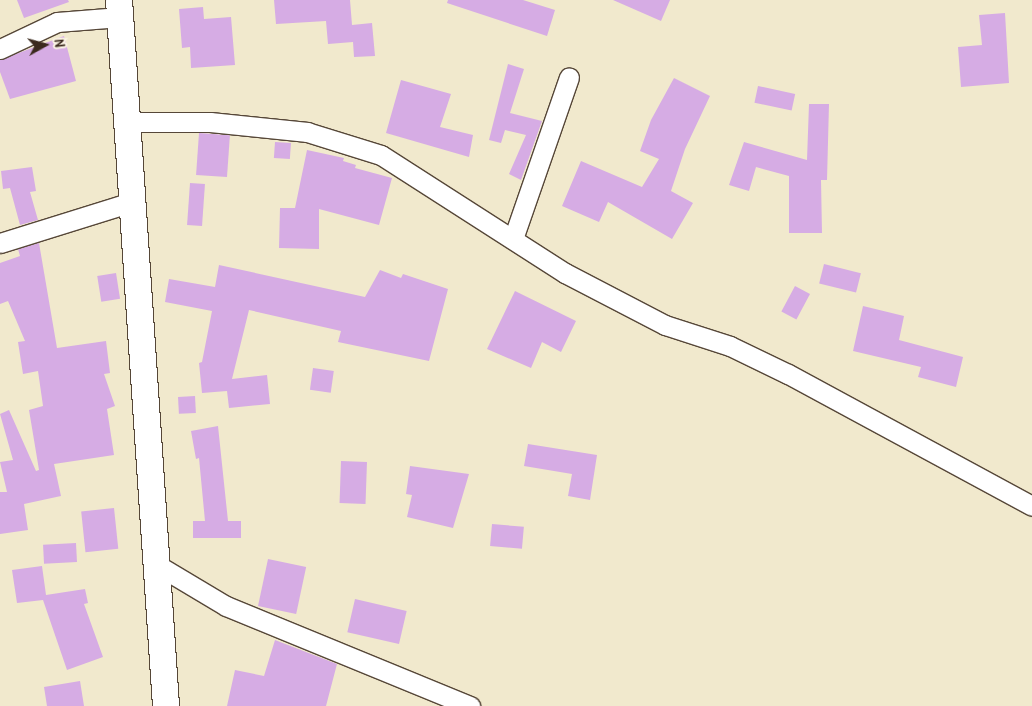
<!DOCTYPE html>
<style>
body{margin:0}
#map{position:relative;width:1032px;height:706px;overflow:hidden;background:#f1e9cd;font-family:"Patrick Hand",sans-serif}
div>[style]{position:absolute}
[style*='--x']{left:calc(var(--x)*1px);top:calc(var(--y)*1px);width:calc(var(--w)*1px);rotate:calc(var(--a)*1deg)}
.building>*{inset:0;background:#d6ace4;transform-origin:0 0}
.roads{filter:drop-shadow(1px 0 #564738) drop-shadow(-1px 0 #564738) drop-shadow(0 1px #564738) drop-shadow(0 -1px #564738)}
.minor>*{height:19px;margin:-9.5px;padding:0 9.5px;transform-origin:9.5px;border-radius:9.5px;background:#fff}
.secondary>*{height:26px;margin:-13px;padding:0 13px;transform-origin:13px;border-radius:13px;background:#fff}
span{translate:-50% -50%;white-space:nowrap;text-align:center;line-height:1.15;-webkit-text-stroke:4.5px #fcf5e5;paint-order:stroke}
.north{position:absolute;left:20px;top:20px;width:50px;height:50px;-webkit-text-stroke:4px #fcf5e5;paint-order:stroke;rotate:83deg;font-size:14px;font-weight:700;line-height:20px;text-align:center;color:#3b2a1e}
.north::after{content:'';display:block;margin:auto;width:18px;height:22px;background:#3b2a1e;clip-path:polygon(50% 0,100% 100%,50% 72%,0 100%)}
</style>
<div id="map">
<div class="building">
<i style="clip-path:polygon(17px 0,68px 0,69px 2px,24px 18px)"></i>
<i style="clip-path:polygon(274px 0,350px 0,352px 25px,372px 23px,375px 56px,354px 57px,353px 42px,328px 44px,326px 21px,276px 24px)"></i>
<i style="clip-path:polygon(448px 0,523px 0,555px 10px,547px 36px,447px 3px)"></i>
<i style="clip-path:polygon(613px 0,670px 0,661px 21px)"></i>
<i style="clip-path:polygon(203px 7px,204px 19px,231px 17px,235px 65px,191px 68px,190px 47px,182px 48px,179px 9px)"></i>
<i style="clip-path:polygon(1005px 13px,1009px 83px,961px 87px,958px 47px,982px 45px,979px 15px)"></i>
<i style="clip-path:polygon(64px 36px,76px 81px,10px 99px,0 72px,0 60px)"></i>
<i style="clip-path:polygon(508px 64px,524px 69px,510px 113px,542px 121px,521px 180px,509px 174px,526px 135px,505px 130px,501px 143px,489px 140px)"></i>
<i style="clip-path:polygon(674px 78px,710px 96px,685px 149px,671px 191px,693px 203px,672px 239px,608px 202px,599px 222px,562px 206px,581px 161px,642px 187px,659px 159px,640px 151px,651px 120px)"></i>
<i style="clip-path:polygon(401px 80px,451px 94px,440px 127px,473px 135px,469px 157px,386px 133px)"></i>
<i style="left:758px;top:86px;width:38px;height:17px;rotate:12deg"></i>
<i style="clip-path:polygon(809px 104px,829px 104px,827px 180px,821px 180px,822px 233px,789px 233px,789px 176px,756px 167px,749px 191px,729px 185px,744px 142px,807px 160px)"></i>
<i style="left:199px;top:133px;width:31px;height:42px;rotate:4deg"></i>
<i style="left:275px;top:142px;width:16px;height:16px;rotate:4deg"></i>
<i style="clip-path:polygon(307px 150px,344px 158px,343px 161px,356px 165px,355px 168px,392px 178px,379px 225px,319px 209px,319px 249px,279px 248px,280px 208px,295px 208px)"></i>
<i style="clip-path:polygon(32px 167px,36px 191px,30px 192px,38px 220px,20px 225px,10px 188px,3px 189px,1px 171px)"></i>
<i style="left:190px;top:183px;width:15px;height:42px;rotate:4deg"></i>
<i style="clip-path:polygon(39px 243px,57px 348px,106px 341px,110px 373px,104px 374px,115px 406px,107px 409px,114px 455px,54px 464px,61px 496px,24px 504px,28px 530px,0 534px,0 492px,7px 492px,0 462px,13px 460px,0 414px,9px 410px,36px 471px,39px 470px,29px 410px,43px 406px,38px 371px,23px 374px,18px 342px,25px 341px,8px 301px,0 304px,0 263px,20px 256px,18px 249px)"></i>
<i style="left:824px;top:264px;width:38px;height:20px;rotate:14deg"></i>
<i style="clip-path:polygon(219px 265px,365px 297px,380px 270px,401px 278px,403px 274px,448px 289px,429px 361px,338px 342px,341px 331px,249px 310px,232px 379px,267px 375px,270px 404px,229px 408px,227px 391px,202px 393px,199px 363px,202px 362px,212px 311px,165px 302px,169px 279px,215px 287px)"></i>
<i style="left:116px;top:273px;width:26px;height:19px;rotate:81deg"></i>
<i style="left:795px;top:286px;width:17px;height:29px;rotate:28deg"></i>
<i style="clip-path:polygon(515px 291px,576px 321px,561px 352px,542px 342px,531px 368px,487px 349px)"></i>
<i style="clip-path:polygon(863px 306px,904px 316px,899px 340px,963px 357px,956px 387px,918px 377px,921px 367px,853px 351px)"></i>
<i style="left:313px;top:368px;width:21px;height:22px;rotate:8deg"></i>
<i style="left:195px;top:396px;width:17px;height:17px;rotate:87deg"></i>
<i style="clip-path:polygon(218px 426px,228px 521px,241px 521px,241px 538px,193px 538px,193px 521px,205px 521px,199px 458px,196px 459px,191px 431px)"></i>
<i style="clip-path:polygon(528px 444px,597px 455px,590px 500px,568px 496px,572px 474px,524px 466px)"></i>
<i style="left:341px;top:461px;width:26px;height:42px;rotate:2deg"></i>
<i style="clip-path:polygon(410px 466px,469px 474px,453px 528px,407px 517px,412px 495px,406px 494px)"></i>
<i style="left:114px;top:508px;width:41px;height:33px;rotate:84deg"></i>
<i style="left:492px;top:524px;width:32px;height:22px;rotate:5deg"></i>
<i style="left:76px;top:543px;width:19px;height:33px;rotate:87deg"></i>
<i style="left:268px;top:559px;width:39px;height:48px;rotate:12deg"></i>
<i style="clip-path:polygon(42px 566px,46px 595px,85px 589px,88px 603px,84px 604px,103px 657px,67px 670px,43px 600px,17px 603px,12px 570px)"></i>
<i style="left:355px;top:599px;width:53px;height:34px;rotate:13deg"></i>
<i style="clip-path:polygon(275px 640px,337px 664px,326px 706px,227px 706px,235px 670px,264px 676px)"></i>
<i style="clip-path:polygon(80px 681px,84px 706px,47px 706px,44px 687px)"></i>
</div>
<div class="roads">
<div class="minor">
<i style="--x:0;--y:49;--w:63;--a:-25.3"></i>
<i style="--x:57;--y:22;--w:63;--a:-4.5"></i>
<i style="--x:126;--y:122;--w:84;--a:0"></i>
<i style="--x:210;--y:122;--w:98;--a:5.9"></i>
<i style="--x:307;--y:132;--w:77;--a:17.3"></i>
<i style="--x:381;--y:155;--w:219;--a:32.7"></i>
<i style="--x:565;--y:273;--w:113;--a:27.5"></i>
<i style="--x:665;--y:325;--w:68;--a:17.9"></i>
<i style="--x:730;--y:346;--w:64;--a:25.8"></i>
<i style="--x:788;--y:374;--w:277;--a:28.4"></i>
<i style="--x:513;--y:239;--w:171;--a:-70.9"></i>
<i style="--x:0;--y:243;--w:138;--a:-17.3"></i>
<i style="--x:159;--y:566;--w:78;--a:30.8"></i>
<i style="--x:226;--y:606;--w:264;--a:22.3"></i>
</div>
<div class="secondary">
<i style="--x:119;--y:0;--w:708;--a:86.19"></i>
</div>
</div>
<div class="north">N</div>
</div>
